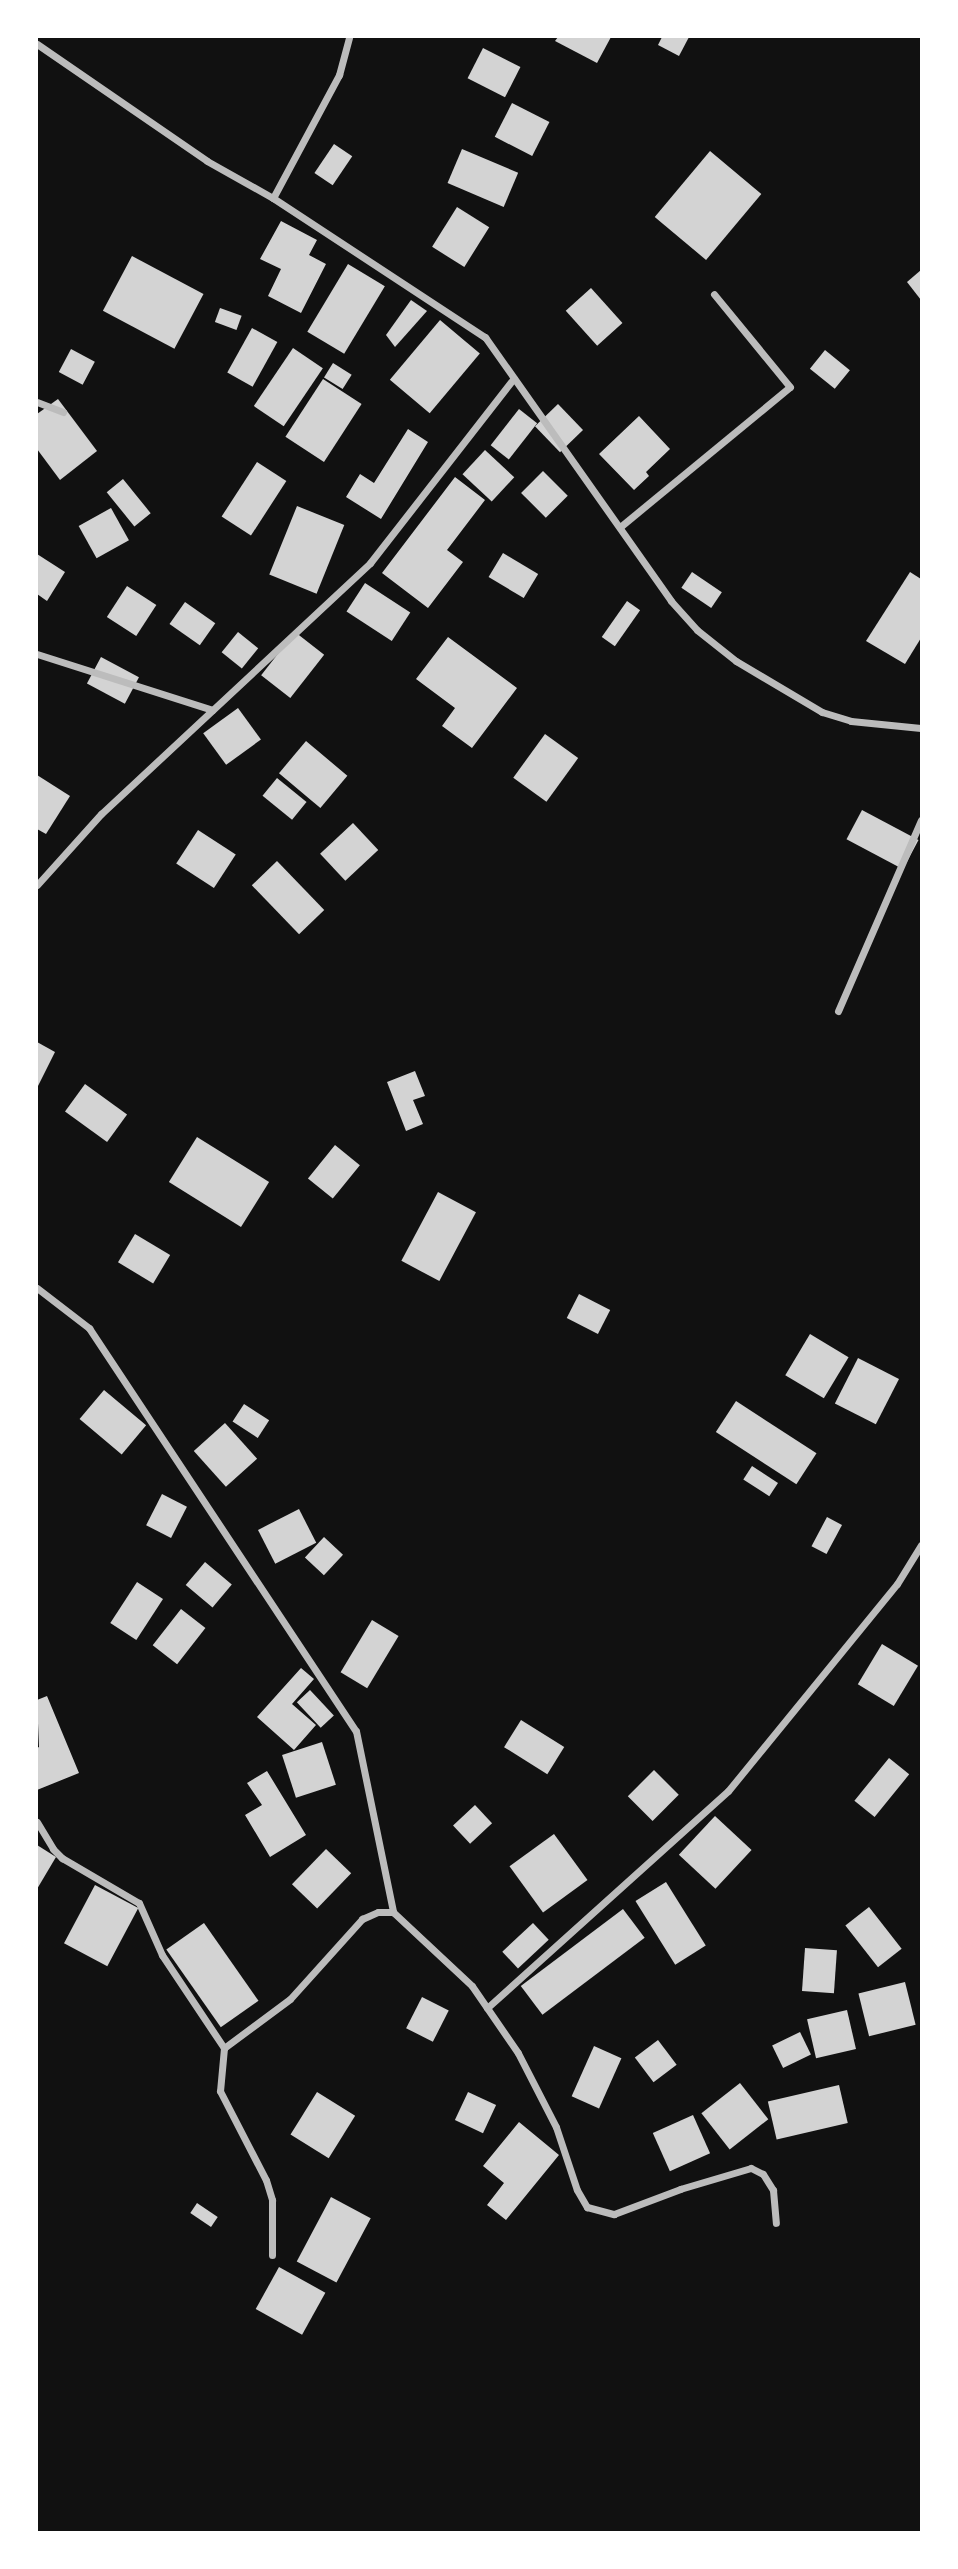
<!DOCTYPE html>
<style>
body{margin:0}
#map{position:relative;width:958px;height:2569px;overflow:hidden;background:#111;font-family:Mulish,sans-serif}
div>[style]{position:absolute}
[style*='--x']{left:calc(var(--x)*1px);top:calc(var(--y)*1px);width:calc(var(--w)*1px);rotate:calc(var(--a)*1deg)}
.building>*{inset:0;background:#d3d3d3;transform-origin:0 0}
.minor>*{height:7px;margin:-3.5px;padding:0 3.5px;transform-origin:3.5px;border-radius:3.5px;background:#bcbcbc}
span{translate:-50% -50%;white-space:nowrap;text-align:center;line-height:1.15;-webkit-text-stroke:5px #fff;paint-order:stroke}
.frame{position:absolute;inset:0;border:38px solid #fff;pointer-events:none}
</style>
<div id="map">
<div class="building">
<i style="clip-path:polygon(558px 37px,611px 37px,597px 63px,555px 41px)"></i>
<i style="clip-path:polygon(662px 37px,689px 37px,679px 56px,658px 45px)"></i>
<i style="left:483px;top:48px;width:42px;height:34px;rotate:27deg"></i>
<i style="left:512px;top:103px;width:42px;height:38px;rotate:27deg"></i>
<i style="left:334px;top:144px;width:22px;height:35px;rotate:34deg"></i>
<i style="left:462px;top:149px;width:61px;height:37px;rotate:23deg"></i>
<i style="left:710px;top:151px;width:67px;height:86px;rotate:40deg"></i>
<i style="left:457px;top:207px;width:38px;height:47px;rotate:32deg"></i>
<i style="clip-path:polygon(281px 221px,317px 240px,309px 255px,326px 264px,301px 313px,268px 296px,281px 269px,260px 259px)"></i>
<i style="left:132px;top:256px;width:81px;height:62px;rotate:28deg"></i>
<i style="left:348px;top:264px;width:43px;height:79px;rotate:31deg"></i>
<i style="clip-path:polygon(921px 270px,921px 300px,907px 282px)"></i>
<i style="left:591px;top:288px;width:47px;height:34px;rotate:48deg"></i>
<i style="clip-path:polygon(411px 300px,427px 311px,395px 347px,386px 335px)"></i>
<i style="left:220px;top:308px;width:23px;height:15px;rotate:20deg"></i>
<i style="left:440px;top:320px;width:52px;height:78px;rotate:40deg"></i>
<i style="left:252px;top:328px;width:29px;height:51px;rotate:29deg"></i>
<i style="left:293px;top:348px;width:36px;height:70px;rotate:34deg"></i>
<i style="left:71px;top:349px;width:27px;height:26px;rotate:28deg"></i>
<i style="left:825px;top:350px;width:32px;height:24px;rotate:39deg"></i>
<i style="left:333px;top:363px;width:22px;height:17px;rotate:32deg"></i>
<i style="left:323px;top:379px;width:46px;height:69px;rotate:33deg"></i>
<i style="clip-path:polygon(58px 399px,97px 451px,60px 480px,37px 449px,37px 414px)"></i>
<i style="left:558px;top:404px;width:36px;height:32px;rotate:46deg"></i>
<i style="left:519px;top:409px;width:23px;height:46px;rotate:38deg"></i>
<i style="clip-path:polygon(639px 416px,670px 449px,646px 472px,649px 476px,634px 490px,599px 454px)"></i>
<i style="clip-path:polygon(408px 429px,428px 442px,381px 519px,346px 497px,360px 474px,374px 483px)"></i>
<i style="left:485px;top:450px;width:40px;height:33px;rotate:43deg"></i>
<i style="left:257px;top:462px;width:35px;height:65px;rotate:33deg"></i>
<i style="left:543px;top:471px;width:35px;height:31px;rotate:45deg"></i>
<i style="clip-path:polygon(455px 477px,485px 500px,447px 550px,463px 562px,428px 608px,382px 573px)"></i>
<i style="left:123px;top:479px;width:44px;height:21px;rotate:51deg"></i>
<i style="left:297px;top:506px;width:51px;height:74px;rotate:22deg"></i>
<i style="left:111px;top:508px;width:37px;height:37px;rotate:61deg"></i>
<i style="left:503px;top:553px;width:41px;height:28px;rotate:31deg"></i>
<i style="clip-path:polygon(37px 554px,65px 572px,47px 601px,37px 594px)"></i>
<i style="left:692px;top:572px;width:36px;height:19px;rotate:34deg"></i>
<i style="clip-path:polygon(910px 572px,921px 579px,921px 638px,905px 664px,866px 641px)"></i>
<i style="left:365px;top:583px;width:54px;height:34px;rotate:33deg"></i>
<i style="left:127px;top:586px;width:35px;height:37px;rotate:33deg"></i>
<i style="left:627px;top:601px;width:16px;height:44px;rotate:35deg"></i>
<i style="left:185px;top:602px;width:37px;height:27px;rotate:35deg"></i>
<i style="left:238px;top:632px;width:26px;height:26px;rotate:39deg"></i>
<i style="left:295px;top:632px;width:37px;height:55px;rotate:38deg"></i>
<i style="clip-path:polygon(448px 637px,517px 688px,472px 748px,442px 726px,455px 708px,416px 679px)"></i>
<i style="left:101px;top:657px;width:43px;height:30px;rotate:28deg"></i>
<i style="left:238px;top:708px;width:39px;height:43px;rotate:54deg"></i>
<i style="left:545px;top:734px;width:41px;height:54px;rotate:36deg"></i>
<i style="left:306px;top:741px;width:54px;height:42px;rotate:40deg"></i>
<i style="clip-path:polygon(37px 775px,70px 796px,46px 834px,37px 829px)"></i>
<i style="left:277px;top:778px;width:38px;height:23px;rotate:39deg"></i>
<i style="left:862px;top:810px;width:64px;height:33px;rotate:28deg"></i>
<i style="left:353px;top:823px;width:37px;height:45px;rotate:47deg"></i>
<i style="left:198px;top:830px;width:45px;height:40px;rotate:33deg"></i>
<i style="left:277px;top:861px;width:68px;height:35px;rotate:46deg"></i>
<i style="clip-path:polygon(37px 1042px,55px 1052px,37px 1088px)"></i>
<i style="clip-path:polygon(415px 1071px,425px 1096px,413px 1100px,423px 1124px,406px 1131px,387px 1082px)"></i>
<i style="left:85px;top:1084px;width:52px;height:34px;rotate:36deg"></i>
<i style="left:197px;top:1137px;width:85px;height:53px;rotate:32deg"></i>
<i style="left:335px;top:1145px;width:32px;height:43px;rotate:39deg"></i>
<i style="left:438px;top:1192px;width:43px;height:78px;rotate:28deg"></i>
<i style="left:135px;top:1234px;width:41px;height:33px;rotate:31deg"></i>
<i style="left:579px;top:1294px;width:35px;height:27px;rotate:27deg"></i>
<i style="left:810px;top:1334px;width:45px;height:48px;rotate:31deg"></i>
<i style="left:858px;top:1358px;width:46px;height:51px;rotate:27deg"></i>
<i style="left:104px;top:1390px;width:55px;height:38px;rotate:40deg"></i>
<i style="left:736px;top:1401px;width:96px;height:37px;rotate:33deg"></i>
<i style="left:244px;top:1404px;width:30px;height:21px;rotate:33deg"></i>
<i style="left:225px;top:1423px;width:48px;height:42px;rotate:48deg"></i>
<i style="left:752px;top:1466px;width:31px;height:16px;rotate:33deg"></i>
<i style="left:162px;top:1494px;width:28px;height:35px;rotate:27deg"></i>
<i style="left:299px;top:1509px;width:38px;height:46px;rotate:63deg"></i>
<i style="left:827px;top:1517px;width:17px;height:33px;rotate:28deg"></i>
<i style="left:324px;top:1537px;width:26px;height:28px;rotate:43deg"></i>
<i style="left:205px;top:1562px;width:35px;height:30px;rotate:40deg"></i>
<i style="left:137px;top:1582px;width:31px;height:49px;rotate:33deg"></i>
<i style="left:181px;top:1609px;width:31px;height:46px;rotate:38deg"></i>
<i style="left:372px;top:1620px;width:31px;height:61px;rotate:31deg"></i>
<i style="left:882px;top:1644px;width:42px;height:47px;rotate:31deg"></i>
<i style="clip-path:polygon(301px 1668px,314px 1679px,292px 1704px,316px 1725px,294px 1750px,257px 1717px)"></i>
<i style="left:310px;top:1690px;width:35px;height:18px;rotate:47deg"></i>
<i style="clip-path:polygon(47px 1696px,79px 1773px,37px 1790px,37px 1748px,39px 1747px,37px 1700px)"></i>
<i style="left:521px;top:1720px;width:51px;height:32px;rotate:32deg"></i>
<i style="left:322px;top:1742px;width:45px;height:42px;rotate:72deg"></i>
<i style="left:889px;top:1758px;width:26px;height:55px;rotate:39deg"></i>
<i style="left:654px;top:1770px;width:35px;height:37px;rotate:45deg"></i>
<i style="clip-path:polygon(267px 1771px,306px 1835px,270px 1857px,245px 1815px,262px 1805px,247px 1783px)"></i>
<i style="left:475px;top:1805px;width:25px;height:30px;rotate:47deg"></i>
<i style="left:715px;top:1816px;width:50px;height:53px;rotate:43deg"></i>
<i style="left:554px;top:1834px;width:57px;height:55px;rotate:54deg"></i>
<i style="clip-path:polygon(37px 1845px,56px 1857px,37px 1889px)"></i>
<i style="left:326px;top:1849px;width:35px;height:49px;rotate:44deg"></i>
<i style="left:666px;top:1882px;width:75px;height:36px;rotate:58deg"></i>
<i style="left:95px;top:1885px;width:49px;height:66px;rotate:28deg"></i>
<i style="left:869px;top:1907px;width:53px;height:30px;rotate:52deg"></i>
<i style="left:623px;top:1909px;width:36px;height:128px;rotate:53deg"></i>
<i style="left:204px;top:1923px;width:95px;height:46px;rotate:55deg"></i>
<i style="left:533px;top:1923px;width:23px;height:42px;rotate:47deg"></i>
<i style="left:805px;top:1948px;width:32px;height:43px;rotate:4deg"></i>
<i style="left:905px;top:1982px;width:44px;height:48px;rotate:76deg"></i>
<i style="left:422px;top:1997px;width:30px;height:35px;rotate:27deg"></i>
<i style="left:847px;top:2010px;width:40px;height:41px;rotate:77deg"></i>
<i style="left:800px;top:2032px;width:25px;height:31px;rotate:64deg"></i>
<i style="left:658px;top:2040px;width:31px;height:29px;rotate:53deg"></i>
<i style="left:594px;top:2046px;width:30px;height:55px;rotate:24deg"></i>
<i style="left:740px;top:2083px;width:46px;height:49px;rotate:52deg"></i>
<i style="left:839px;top:2085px;width:39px;height:73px;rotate:77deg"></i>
<i style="left:317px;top:2092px;width:45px;height:50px;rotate:32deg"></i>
<i style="left:468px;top:2092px;width:31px;height:31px;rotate:25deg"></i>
<i style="left:693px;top:2115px;width:42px;height:44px;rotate:66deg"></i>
<i style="clip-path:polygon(519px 2122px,559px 2155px,506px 2220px,487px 2205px,504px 2183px,483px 2166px)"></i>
<i style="left:331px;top:2197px;width:45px;height:73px;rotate:28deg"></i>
<i style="left:197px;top:2203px;width:25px;height:12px;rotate:34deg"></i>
<i style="left:279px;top:2267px;width:53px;height:48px;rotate:29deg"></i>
</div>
<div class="minor">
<i style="--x:37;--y:44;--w:206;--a:34.5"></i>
<i style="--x:207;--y:161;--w:76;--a:29.3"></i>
<i style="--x:273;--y:198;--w:254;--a:33.3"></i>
<i style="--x:485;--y:337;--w:323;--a:54.8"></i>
<i style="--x:671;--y:601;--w:39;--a:48"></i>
<i style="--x:697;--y:630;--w:50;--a:38.5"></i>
<i style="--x:736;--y:661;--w:100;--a:30.7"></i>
<i style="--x:822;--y:712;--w:30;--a:17"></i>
<i style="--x:851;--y:721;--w:70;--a:5.7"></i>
<i style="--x:273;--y:198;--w:140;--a:-61.8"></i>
<i style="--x:339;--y:75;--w:39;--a:-75"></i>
<i style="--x:37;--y:402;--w:28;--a:21"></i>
<i style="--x:620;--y:527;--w:220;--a:-39.5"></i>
<i style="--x:790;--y:387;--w:120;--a:-129.3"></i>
<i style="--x:37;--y:654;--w:184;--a:17.7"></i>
<i style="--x:37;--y:885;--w:96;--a:-48"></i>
<i style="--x:101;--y:814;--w:368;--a:-43"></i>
<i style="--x:370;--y:563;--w:234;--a:-52.1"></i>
<i style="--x:838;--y:1011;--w:208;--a:-66.5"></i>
<i style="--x:37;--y:1288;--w:66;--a:37.6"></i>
<i style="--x:89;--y:1328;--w:483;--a:56.5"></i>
<i style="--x:356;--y:1731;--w:185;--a:78.4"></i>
<i style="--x:37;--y:1822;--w:31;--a:59"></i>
<i style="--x:53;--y:1849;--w:13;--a:45"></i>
<i style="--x:62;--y:1858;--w:89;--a:30.3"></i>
<i style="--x:139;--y:1903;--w:57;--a:66.1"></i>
<i style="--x:162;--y:1955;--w:112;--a:56.3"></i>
<i style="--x:224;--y:2048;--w:43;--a:95.3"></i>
<i style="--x:220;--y:2091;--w:100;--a:62.7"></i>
<i style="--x:266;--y:2180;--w:21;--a:73"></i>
<i style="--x:272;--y:2200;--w:55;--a:90"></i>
<i style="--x:487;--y:2008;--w:324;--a:-42"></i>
<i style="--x:728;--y:1791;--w:267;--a:-50.8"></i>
<i style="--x:897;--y:1584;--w:46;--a:-58.4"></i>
<i style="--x:224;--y:2048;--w:82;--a:-36.6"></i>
<i style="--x:290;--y:1999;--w:108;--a:-48"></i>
<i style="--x:362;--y:1919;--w:17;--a:-24"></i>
<i style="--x:378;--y:1912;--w:15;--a:0"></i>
<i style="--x:393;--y:1912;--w:108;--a:43.1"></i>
<i style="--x:472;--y:1986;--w:81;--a:55.5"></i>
<i style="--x:518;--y:2053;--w:83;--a:62.8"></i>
<i style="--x:556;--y:2127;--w:66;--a:71.6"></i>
<i style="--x:577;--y:2190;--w:20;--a:60"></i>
<i style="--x:587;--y:2207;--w:28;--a:15"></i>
<i style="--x:614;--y:2214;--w:71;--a:-20.7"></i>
<i style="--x:680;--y:2189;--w:74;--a:-16.5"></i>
<i style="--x:751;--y:2168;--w:13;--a:27"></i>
<i style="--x:763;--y:2174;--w:19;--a:58"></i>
<i style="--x:773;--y:2190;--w:33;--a:85"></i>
</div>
<div class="frame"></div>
</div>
